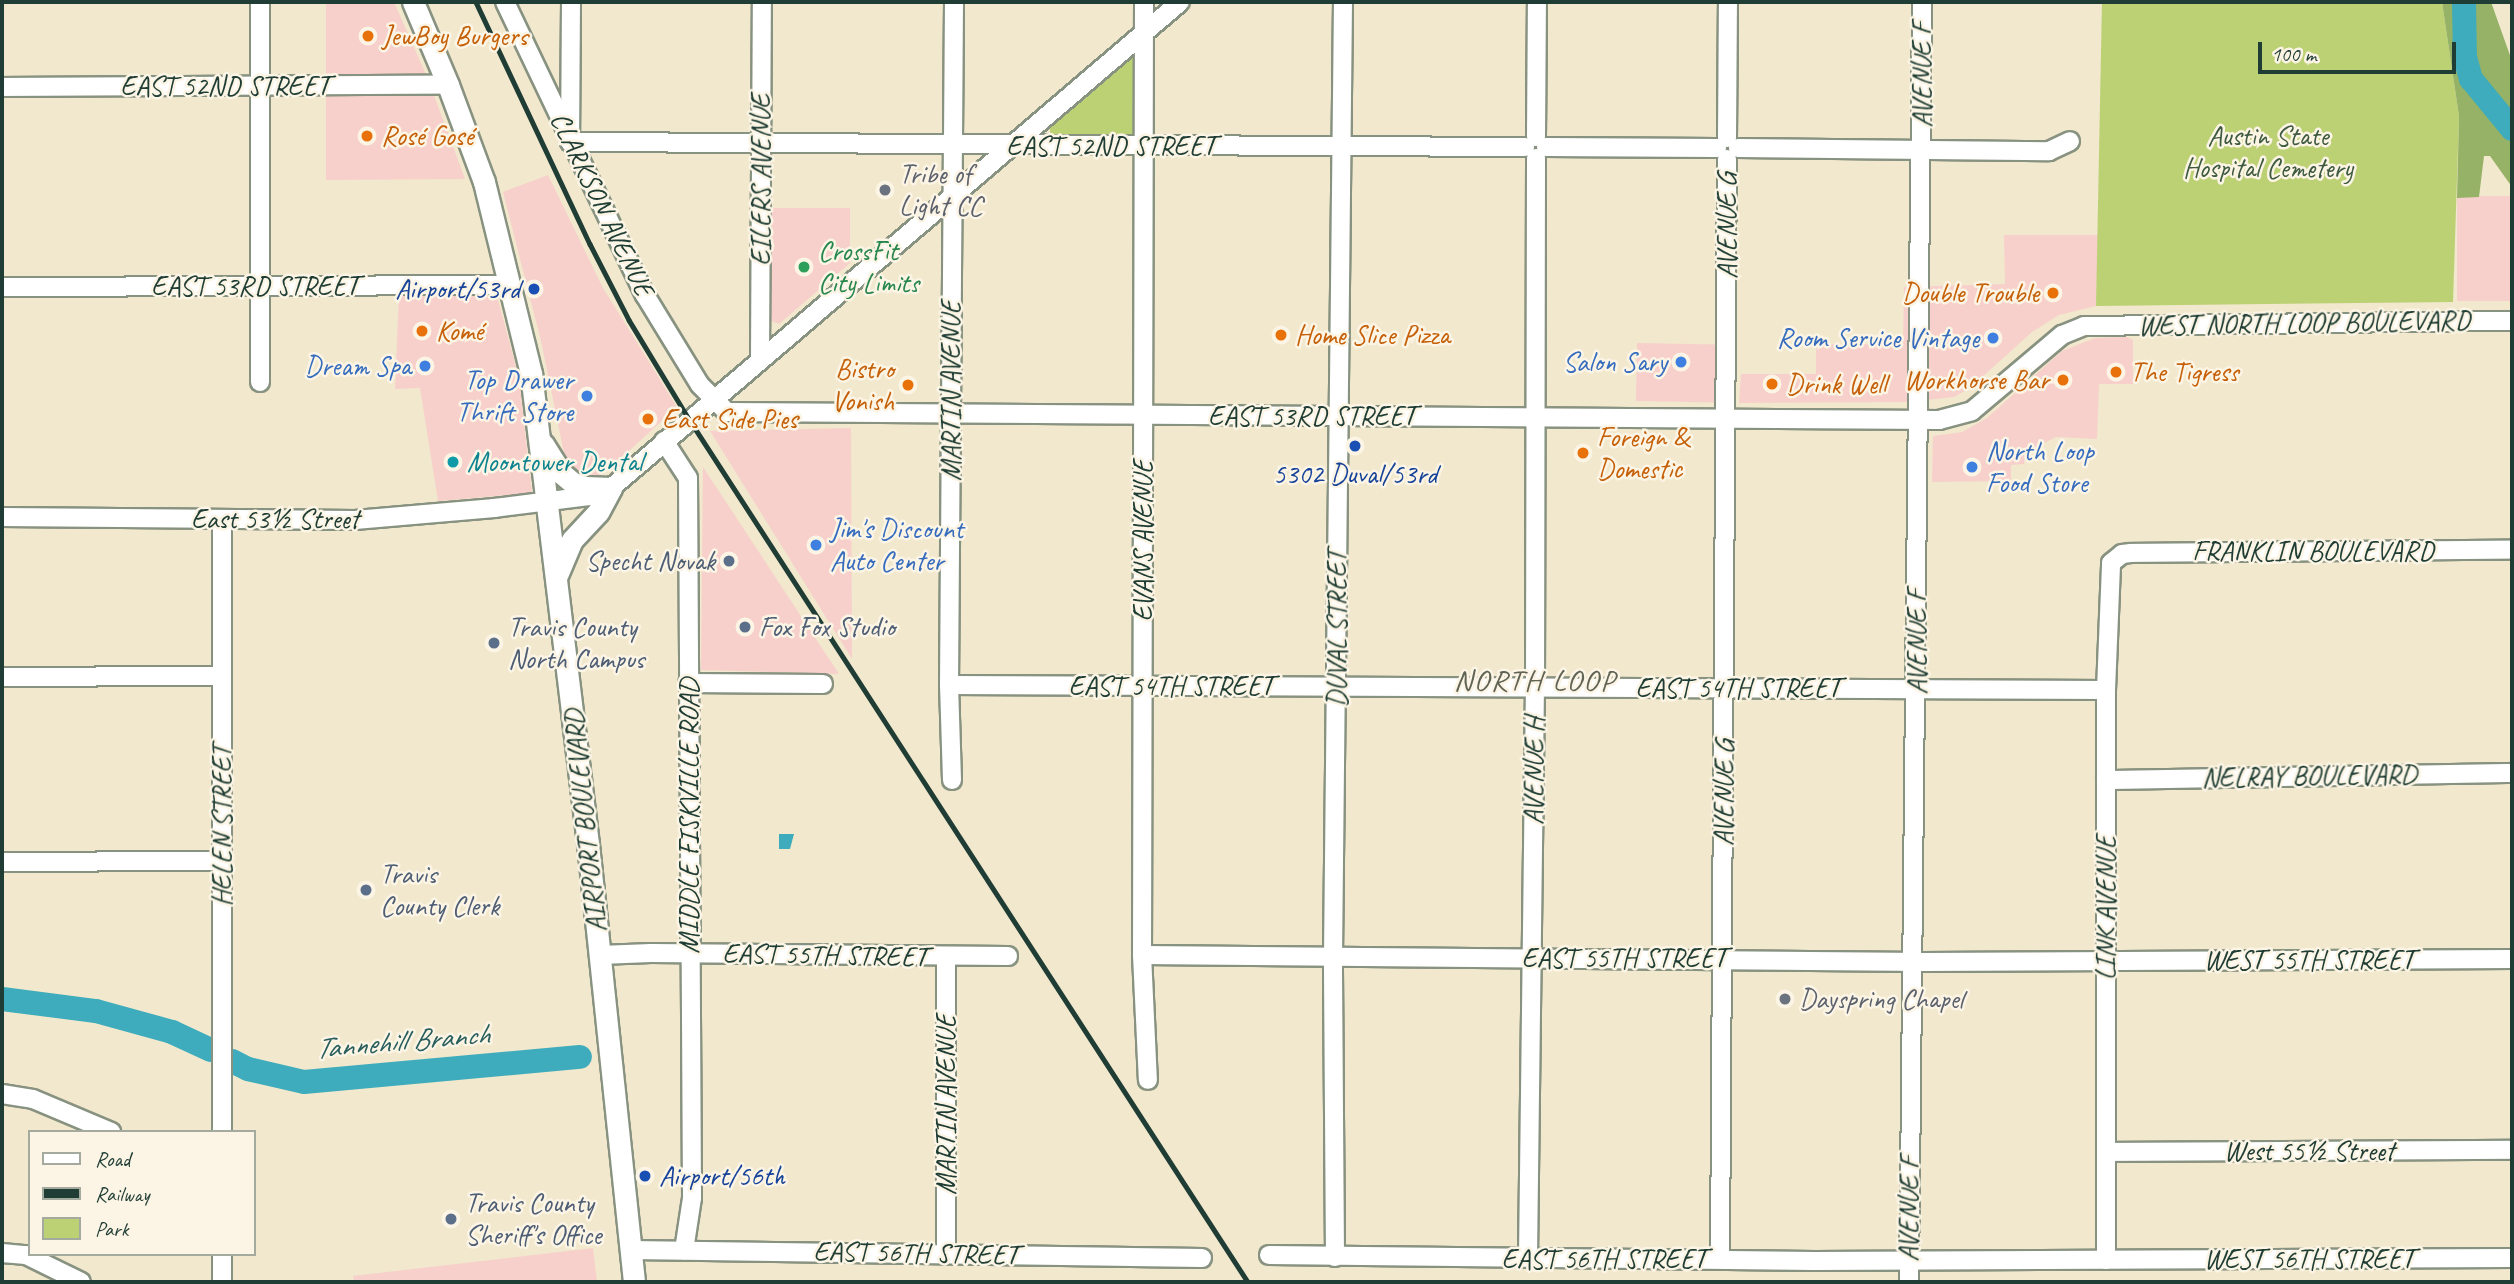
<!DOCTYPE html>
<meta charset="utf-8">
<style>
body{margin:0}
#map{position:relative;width:2514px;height:1284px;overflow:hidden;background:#f1e8cd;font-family:Caveat,sans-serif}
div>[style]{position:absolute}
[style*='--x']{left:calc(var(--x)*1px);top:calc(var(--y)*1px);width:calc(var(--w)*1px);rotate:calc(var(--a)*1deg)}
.built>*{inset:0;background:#f7d0cb;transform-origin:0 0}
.green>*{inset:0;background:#bcd074}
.forest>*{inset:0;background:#95b266}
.water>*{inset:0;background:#3eacbc}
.river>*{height:24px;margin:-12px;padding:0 12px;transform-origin:12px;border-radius:12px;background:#3eacbc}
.roads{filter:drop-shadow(2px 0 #889280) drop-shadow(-2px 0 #889280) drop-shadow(0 2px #889280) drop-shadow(0 -2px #889280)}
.minor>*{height:18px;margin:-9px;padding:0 9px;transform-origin:9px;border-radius:9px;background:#fff}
.major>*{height:21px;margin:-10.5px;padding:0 10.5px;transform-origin:10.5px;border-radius:10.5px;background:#fff}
.rail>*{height:4.5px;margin:-2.25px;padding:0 2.25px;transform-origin:2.25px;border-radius:2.25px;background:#1f3d34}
.dots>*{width:19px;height:19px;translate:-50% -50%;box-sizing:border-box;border:4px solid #fcf5e5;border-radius:50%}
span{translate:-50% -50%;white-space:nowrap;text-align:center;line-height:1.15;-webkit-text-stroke:5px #fcf5e5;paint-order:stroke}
.food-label{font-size:28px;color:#c56008}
.left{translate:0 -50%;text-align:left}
.right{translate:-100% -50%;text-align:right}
.street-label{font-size:28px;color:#1f3d34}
.park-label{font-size:28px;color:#3e5a41}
.worship-label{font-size:28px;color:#5b616d}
.leisure-label{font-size:28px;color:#27864d}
.transit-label{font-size:28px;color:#164399}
.shop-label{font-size:28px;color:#366cbe}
.culture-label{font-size:28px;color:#0d838f}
.service-label{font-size:28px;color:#4e5e75}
.neighbourhood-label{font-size:30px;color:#616455;letter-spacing:2px}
.water-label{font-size:30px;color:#285e5d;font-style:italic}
.frame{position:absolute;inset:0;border:4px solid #1f3d34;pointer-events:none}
.legend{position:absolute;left:28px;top:1130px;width:228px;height:126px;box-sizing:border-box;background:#fcf5e5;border:2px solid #a4ab9e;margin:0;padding:9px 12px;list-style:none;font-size:21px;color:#1f3d34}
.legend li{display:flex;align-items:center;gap:14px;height:35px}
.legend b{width:35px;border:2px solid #a4ab9e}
.scale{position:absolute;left:2258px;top:42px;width:198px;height:32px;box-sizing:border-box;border:4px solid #1f3d34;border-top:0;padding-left:9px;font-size:21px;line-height:24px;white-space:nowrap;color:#1f3d34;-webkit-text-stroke:5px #fcf5e5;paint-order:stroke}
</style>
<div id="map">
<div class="built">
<i style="clip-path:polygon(326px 2px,394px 2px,428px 79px,465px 179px,326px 180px)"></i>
<i style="clip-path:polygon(548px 175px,603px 288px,677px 407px,607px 471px,587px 480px,574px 474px,565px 458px,541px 341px,503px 192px)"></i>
<i style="left:2512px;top:196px;width:105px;height:55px;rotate:90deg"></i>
<i style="clip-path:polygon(769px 208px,850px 208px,850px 263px,779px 324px,771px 321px)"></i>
<i style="clip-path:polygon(2004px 235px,2098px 235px,2096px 306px,2059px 315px,2032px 332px,1970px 388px,1954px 397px,1909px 402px,1739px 403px,1741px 374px,1816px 374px,1816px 344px,1903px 344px,1904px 287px,2005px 284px)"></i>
<i style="clip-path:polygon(487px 292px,497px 296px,519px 378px,532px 493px,438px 501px,420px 388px,395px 389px,399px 293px)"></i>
<i style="clip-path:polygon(2127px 337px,2133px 340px,2133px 384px,2099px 384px,2097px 439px,2056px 437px,2025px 453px,2024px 464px,2011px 465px,2011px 481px,1932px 482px,1933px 436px,1962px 432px,1987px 418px,2062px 351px,2095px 338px)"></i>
<i style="left:1637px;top:343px;width:80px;height:58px;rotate:1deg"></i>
<i style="clip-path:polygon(851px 428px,852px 659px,710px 431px)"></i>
<i style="clip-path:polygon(703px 467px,839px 674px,701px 670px)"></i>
<i style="clip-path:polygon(593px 1248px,597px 1282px,354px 1282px,353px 1276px)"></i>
</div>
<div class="green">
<i style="clip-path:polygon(2102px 2px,2442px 2px,2459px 116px,2453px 302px,2096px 306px)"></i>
<i style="clip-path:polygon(1132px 56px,1135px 56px,1135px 135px,1053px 135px,1050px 133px,1050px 127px)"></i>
</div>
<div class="forest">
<i style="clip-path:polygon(2442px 2px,2491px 2px,2512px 61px,2512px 187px,2490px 156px,2484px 156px,2479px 197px,2457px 198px,2459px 116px)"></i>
</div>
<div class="water">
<i style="clip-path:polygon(779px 834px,794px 834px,790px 849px,779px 849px)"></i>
</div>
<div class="river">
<i style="--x:2464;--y:2;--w:55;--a:89"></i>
<i style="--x:2465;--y:57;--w:23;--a:75"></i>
<i style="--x:2471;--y:79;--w:65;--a:50.6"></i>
<i style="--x:2;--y:999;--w:95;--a:7.3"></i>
<i style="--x:96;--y:1011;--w:79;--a:15.4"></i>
<i style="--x:172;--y:1032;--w:43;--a:24.8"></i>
<i style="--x:232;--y:1061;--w:18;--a:27"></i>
<i style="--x:248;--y:1069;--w:57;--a:13.1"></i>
<i style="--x:304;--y:1082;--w:277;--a:-5.2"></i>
</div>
<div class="roads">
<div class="minor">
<i style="--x:260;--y:2;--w:380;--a:90"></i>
<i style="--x:505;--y:2;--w:325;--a:64.5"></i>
<i style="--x:645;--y:295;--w:105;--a:58.6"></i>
<i style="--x:700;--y:385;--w:38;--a:45"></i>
<i style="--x:727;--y:412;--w:1212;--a:0.38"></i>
<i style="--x:1939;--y:420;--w:34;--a:-15"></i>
<i style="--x:1972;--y:411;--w:118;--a:-40.2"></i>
<i style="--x:2062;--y:335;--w:24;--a:-22"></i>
<i style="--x:2084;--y:326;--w:428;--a:-0.7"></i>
<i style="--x:571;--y:2;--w:140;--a:90.4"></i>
<i style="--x:570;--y:142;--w:955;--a:0.3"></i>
<i style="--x:1144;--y:2;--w:953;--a:90.12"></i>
<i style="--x:1142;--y:955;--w:125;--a:87.3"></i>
<i style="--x:2;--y:87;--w:446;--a:-0.3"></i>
<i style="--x:1536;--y:137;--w:135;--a:-89.6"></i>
<i style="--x:1727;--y:138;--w:136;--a:-89.6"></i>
<i style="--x:1546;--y:147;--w:171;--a:0.3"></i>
<i style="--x:1738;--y:148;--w:311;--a:0.6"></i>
<i style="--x:2049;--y:151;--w:23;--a:-25"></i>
<i style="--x:2;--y:287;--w:507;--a:-0.23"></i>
<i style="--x:760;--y:359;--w:357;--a:-89.7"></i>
<i style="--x:664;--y:441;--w:44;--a:57"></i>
<i style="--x:688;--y:478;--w:720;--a:89.68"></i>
<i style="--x:692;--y:1198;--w:53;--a:98.7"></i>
<i style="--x:2;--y:517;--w:353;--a:0.5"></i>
<i style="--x:355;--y:520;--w:140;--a:-4.9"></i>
<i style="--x:494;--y:508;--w:104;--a:-7.2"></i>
<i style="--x:597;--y:495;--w:16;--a:-27"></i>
<i style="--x:611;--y:488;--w:748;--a:-40.5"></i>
<i style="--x:2;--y:677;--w:219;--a:-0.3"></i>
<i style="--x:688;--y:683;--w:135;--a:0.4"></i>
<i style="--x:949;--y:685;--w:1157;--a:0.25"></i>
<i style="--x:952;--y:780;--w:95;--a:-91.8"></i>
<i style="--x:949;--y:685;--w:683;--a:-89.58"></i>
<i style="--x:2106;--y:780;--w:406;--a:-1"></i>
<i style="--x:2;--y:862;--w:220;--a:-0.3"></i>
<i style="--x:600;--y:955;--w:51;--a:-2.2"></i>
<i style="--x:651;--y:953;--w:357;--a:0.5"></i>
<i style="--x:1142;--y:955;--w:782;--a:0.51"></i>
<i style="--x:1924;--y:962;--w:588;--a:-0.29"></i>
<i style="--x:2;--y:1094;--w:31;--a:9"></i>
<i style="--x:33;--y:1099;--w:85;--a:22.9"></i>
<i style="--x:222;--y:1132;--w:612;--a:-90"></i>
<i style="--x:2106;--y:1152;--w:406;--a:-0.3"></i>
<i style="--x:631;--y:1250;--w:571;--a:0.8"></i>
<i style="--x:2;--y:1253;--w:24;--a:5"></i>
<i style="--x:26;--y:1255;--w:61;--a:26.1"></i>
<i style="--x:946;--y:1253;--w:296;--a:-90"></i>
<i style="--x:222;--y:1254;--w:28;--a:90"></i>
<i style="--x:1269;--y:1255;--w:545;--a:0.63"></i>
<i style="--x:1814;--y:1261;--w:698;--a:-0.25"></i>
<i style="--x:1335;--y:1257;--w:301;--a:-90.4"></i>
<i style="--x:1333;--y:956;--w:954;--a:-89.4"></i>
<i style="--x:1528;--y:1257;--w:571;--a:-89.3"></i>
<i style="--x:1535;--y:686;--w:528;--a:-89.89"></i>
<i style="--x:1720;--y:1259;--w:1100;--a:-89.64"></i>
<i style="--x:2106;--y:1260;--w:570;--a:-90"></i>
<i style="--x:2106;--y:690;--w:127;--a:-87.7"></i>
<i style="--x:2111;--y:563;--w:14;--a:-39"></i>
<i style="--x:2122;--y:554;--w:9;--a:-6"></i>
<i style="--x:2131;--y:553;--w:381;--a:-0.5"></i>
<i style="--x:1909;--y:1282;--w:1280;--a:-89.42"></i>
</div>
<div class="major">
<i style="--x:413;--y:2;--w:90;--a:67.1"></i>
<i style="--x:448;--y:85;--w:103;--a:69.6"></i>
<i style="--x:484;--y:182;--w:197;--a:76.2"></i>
<i style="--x:531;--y:373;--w:474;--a:83.1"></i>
<i style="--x:588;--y:844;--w:440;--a:84"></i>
<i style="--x:543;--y:444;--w:34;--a:58"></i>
<i style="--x:561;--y:473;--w:16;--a:40"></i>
<i style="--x:573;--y:483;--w:13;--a:18"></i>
<i style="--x:585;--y:487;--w:26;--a:2"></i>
<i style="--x:611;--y:488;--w:27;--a:118"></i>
<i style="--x:598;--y:512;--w:38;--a:133"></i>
<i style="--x:572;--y:540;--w:38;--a:113"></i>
</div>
</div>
<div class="rail">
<i style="--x:476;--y:2;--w:268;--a:64.8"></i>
<i style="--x:590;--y:244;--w:85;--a:62.8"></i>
<i style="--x:629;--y:320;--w:116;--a:58.8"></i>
<i style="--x:689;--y:419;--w:1028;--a:57.07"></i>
</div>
<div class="dots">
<i style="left:368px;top:36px;background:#e8710a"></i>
<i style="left:367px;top:136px;background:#e8710a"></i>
<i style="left:885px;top:190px;background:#6b7280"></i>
<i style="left:804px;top:267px;background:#2e9e5b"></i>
<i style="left:534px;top:289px;background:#1a4fb4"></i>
<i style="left:2053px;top:293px;background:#e8710a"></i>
<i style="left:422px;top:331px;background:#e8710a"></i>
<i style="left:1281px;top:335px;background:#e8710a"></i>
<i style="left:1993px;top:338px;background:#3f7fe0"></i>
<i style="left:1681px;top:362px;background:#3f7fe0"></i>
<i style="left:425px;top:366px;background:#3f7fe0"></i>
<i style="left:2116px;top:372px;background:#e8710a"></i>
<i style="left:2063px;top:380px;background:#e8710a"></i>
<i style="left:1772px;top:384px;background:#e8710a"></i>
<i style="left:908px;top:385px;background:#e8710a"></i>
<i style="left:587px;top:396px;background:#3f7fe0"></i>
<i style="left:648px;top:419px;background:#e8710a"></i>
<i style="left:1355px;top:446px;background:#1a4fb4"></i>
<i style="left:1583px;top:453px;background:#e8710a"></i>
<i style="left:453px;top:462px;background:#0f9aa8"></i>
<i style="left:1972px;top:467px;background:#3f7fe0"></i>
<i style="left:816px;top:545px;background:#3f7fe0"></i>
<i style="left:729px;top:561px;background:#5c6f8a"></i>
<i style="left:745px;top:627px;background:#5c6f8a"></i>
<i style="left:494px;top:643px;background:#5c6f8a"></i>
<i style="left:366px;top:890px;background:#5c6f8a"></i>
<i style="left:1785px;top:999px;background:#6b7280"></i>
<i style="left:645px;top:1176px;background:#1a4fb4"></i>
<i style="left:451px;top:1219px;background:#5c6f8a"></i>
</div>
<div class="food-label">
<span class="left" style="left:382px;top:36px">JewBoy Burgers</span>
<span class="left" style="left:381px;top:136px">Rosé Gosé</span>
<span class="right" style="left:2039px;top:293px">Double Trouble</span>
<span class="left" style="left:436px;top:331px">Komé</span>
<span class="left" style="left:1295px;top:335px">Home Slice Pizza</span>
<span class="right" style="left:894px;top:385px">Bistro<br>Vonish</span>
<span class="left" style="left:2130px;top:372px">The Tigress</span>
<span class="right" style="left:2049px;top:380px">Workhorse Bar</span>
<span class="left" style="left:1786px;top:384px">Drink Well</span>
<span class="left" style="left:662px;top:419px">East Side Pies</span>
<span class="left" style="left:1597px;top:453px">Foreign &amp;<br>Domestic</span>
</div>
<div class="street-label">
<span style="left:1922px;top:75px;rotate:-90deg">AVENUE F</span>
<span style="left:225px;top:86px">EAST 52ND STREET</span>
<span style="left:1111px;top:146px">EAST 52ND STREET</span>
<span style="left:761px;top:180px;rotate:-90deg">EILERS AVENUE</span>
<span style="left:602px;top:204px;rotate:64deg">CLARKSON AVENUE</span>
<span style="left:1727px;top:226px;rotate:-90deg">AVENUE G</span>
<span style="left:255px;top:286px">EAST 53RD STREET</span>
<span style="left:2304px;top:323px;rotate:-1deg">WEST NORTH LOOP BOULEVARD</span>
<span style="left:951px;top:391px;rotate:-90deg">MARTIN AVENUE</span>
<span style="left:1312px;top:416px">EAST 53RD STREET</span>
<span style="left:275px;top:519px">East 53½ Street</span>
<span style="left:1143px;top:541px;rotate:-90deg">EVANS AVENUE</span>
<span style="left:2313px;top:551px">FRANKLIN BOULEVARD</span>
<span style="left:1337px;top:629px;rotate:-90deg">DUVAL STREET</span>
<span style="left:1917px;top:642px;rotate:-90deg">AVENUE F</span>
<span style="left:1171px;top:686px">EAST 54TH STREET</span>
<span style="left:1738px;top:688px">EAST 54TH STREET</span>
<span style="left:1534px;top:771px;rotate:-89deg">AVENUE H</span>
<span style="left:2309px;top:776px;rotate:-1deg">NELRAY BOULEVARD</span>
<span style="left:1724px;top:793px;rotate:-89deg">AVENUE G</span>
<span style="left:689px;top:816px;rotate:-90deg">MIDDLE FISKVILLE ROAD</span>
<span style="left:585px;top:821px;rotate:-96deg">AIRPORT BOULEVARD</span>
<span style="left:222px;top:826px;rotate:-90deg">HELEN STREET</span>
<span style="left:2106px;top:908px;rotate:-90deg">LINK AVENUE</span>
<span style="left:825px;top:955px;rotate:1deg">EAST 55TH STREET</span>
<span style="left:1624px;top:958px">EAST 55TH STREET</span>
<span style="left:2309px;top:960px">WEST 55TH STREET</span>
<span style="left:946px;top:1105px;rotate:-90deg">MARTIN AVENUE</span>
<span style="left:2309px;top:1151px">West 55½ Street</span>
<span style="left:1909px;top:1209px;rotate:-89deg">AVENUE F</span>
<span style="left:916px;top:1253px;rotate:1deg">EAST 56TH STREET</span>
<span style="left:1604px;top:1259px">EAST 56TH STREET</span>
<span style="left:2309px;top:1259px">WEST 56TH STREET</span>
</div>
<div class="park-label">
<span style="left:2268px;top:152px">Austin State<br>Hospital Cemetery</span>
</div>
<div class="worship-label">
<span class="left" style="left:899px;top:190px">Tribe of<br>Light CC</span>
<span class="left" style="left:1799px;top:999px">Dayspring Chapel</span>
</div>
<div class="leisure-label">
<span class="left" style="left:818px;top:267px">CrossFit<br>City Limits</span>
</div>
<div class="transit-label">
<span class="right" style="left:520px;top:289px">Airport/53rd</span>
<span style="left:1355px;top:474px">5302 Duval/53rd</span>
<span class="left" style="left:659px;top:1176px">Airport/56th</span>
</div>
<div class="shop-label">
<span class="right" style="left:1979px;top:338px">Room Service Vintage</span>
<span class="right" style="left:1667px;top:362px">Salon Sary</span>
<span class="right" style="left:411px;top:366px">Dream Spa</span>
<span class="right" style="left:573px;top:396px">Top Drawer<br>Thrift Store</span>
<span class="left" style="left:1986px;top:467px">North Loop<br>Food Store</span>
<span class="left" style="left:830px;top:545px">Jim's Discount<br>Auto Center</span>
</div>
<div class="culture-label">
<span class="left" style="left:467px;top:462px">Moontower Dental</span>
</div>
<div class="service-label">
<span class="right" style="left:715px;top:561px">Specht Novak</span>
<span class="left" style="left:508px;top:643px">Travis County<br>North Campus</span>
<span class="left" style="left:759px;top:627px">Fox Fox Studio</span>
<span class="left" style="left:380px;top:890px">Travis<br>County Clerk</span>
<span class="left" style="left:465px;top:1219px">Travis County<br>Sheriff's Office</span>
</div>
<div class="neighbourhood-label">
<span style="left:1535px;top:680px">NORTH LOOP</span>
</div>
<div class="water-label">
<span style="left:402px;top:1041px;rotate:-5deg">Tannehill Branch</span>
</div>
<div class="frame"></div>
<ul class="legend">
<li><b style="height:9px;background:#fff"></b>Road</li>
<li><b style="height:9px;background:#1f3d34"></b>Railway</li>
<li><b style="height:19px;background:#bcd074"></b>Park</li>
</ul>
<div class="scale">100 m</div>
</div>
